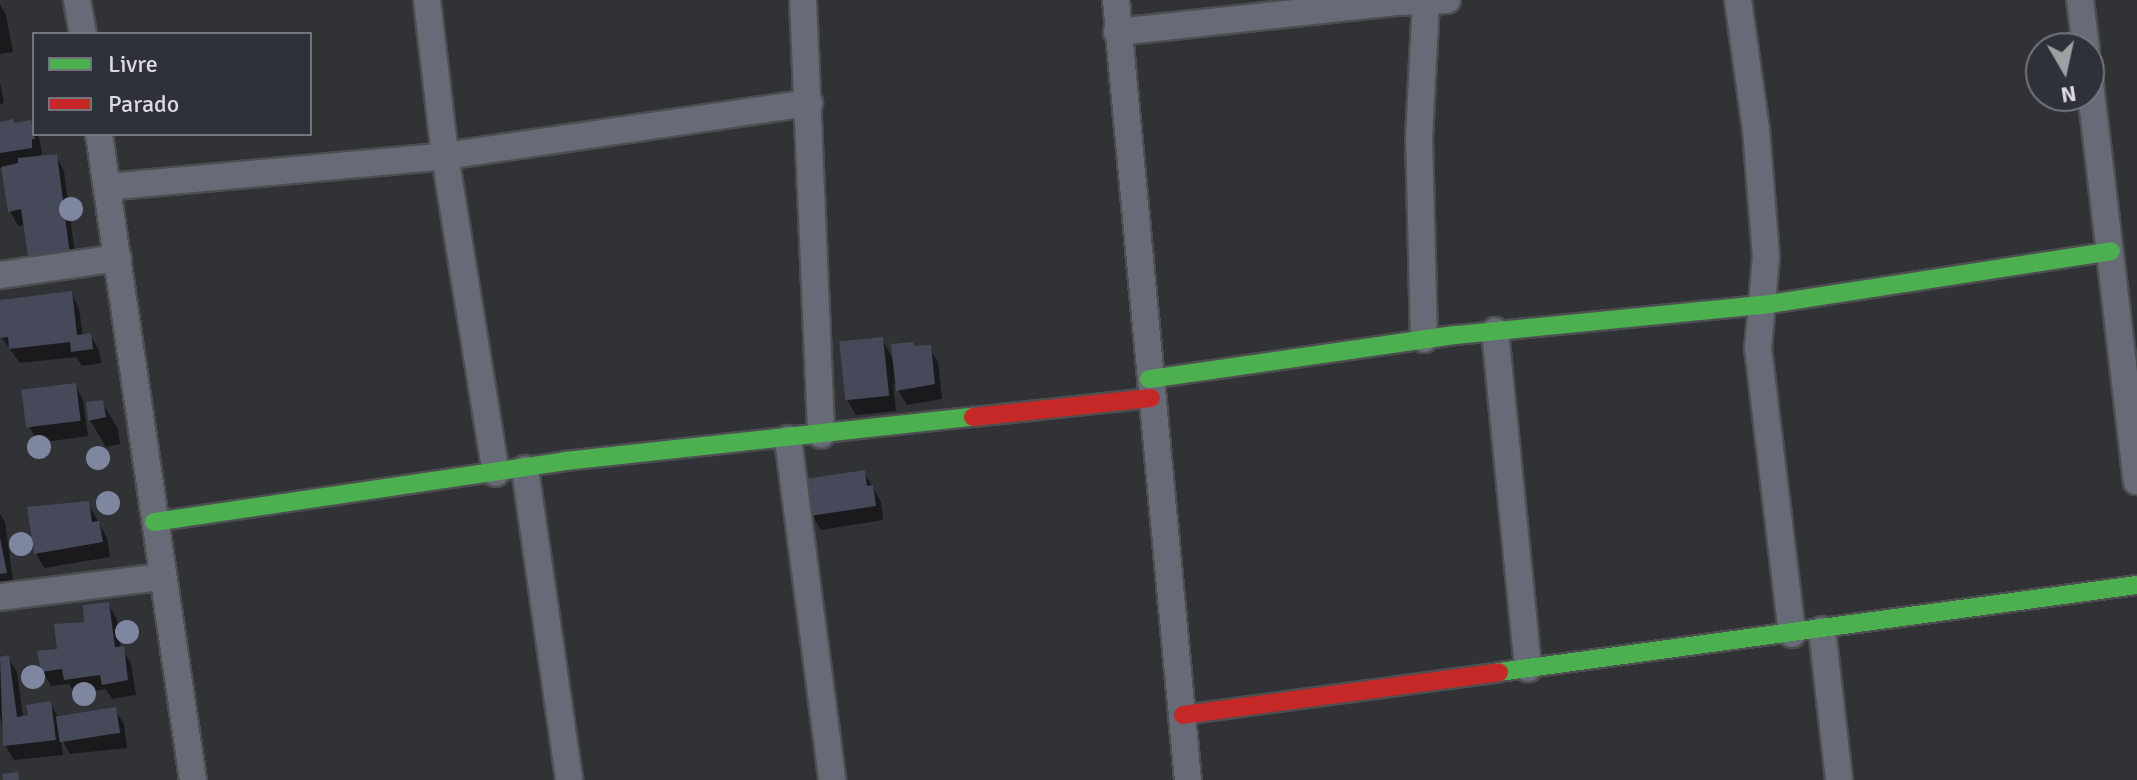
<!DOCTYPE html>
<style>
body{margin:0}
#map{position:relative;width:2137px;height:780px;overflow:hidden;background:#313236;font-family:Signika,sans-serif}
div>[style]{position:absolute}
[style*='--x']{left:calc(var(--x)*1px);top:calc(var(--y)*1px);width:calc(var(--w)*1px);rotate:calc(var(--a)*1deg)}
.shadow>*{inset:0;background:#0007}
.building>*{inset:0;background:#454959;transform-origin:0 0}
.roads{filter:drop-shadow(2px 0 #4d4e50) drop-shadow(-2px 0 #4d4e50) drop-shadow(0 2px #4d4e50) drop-shadow(0 -2px #4d4e50)}
.street>*{height:26px;margin:-13px;padding:0 13px;transform-origin:13px;border-radius:13px;background:#676b78}
.fast>*{height:18px;margin:-9px;padding:0 9px;transform-origin:9px;border-radius:9px;background:#4caf50}
.jam>*{height:18px;margin:-9px;padding:0 9px;transform-origin:9px;border-radius:9px;background:#c62828}
.trees>*{width:24px;height:24px;margin:-12px;border-radius:50%;background:#7f87a0}
span{translate:-50% -50%;white-space:nowrap;text-align:center;line-height:1.15;-webkit-text-stroke:7px #2e3139;paint-order:stroke}
.legend{position:absolute;left:32px;top:32px;width:280px;height:104px;box-sizing:border-box;background:#2e3139;border:2px solid #72757c;margin:0;padding:10px 14px;list-style:none;font-size:24px;color:#d9dbe0}
.legend li{display:flex;align-items:center;gap:16px;height:40px}
.legend b{width:40px;border:2px solid #72757c}
.north{position:absolute;left:2025px;top:32px;width:80px;height:80px;box-sizing:border-box;background:#2e3139;border:2px solid #72757c;border-radius:50%;rotate:171deg;font-size:22px;font-weight:700;line-height:32px;text-align:center;color:#d9dbe0}
.north::after{content:'';display:block;margin:auto;width:28px;height:36px;background:#9ea0a4;clip-path:polygon(50% 0,100% 100%,50% 72%,0 100%)}
</style>
<div id="map">
<div class="shadow">
<i style="clip-path:polygon(0 4px,6px 15px,13px 52px,0 54px)"></i>
<i style="clip-path:polygon(0 82px,4px 103px,0 104px)"></i>
<i style="clip-path:polygon(30px 122px,34px 134px,39px 137px,42px 153px,39px 158px,56px 156px,64px 171px,77px 270px,25px 225px,18px 226px,10px 211px,3px 168px,0 168px,0 126px)"></i>
<i style="clip-path:polygon(71px 293px,79px 308px,83px 336px,90px 335px,99px 350px,101px 363px,82px 366px,76px 357px,20px 363px,2px 338px,0 302px)"></i>
<i style="clip-path:polygon(882px 339px,895px 363px,914px 348px,929px 347px,938px 362px,942px 399px,907px 405px,893px 382px,896px 411px,856px 415px,847px 400px)"></i>
<i style="clip-path:polygon(75px 385px,83px 400px,88px 436px,38px 443px,30px 428px)"></i>
<i style="clip-path:polygon(102px 402px,118px 429px,120px 444px,106px 447px,90px 420px)"></i>
<i style="clip-path:polygon(864px 472px,881px 502px,883px 520px,821px 530px,812px 515px)"></i>
<i style="clip-path:polygon(88px 503px,107px 538px,110px 557px,44px 568px,36px 553px)"></i>
<i style="clip-path:polygon(0 514px,5px 522px,14px 588px,0 590px)"></i>
<i style="clip-path:polygon(108px 604px,117px 619px,121px 648px,131px 663px,136px 695px,112px 699px,106px 689px,75px 694px,69px 684px,51px 686px,43px 672px)"></i>
<i style="clip-path:polygon(8px 658px,17px 672px,23px 718px,50px 703px,58px 717px,115px 710px,124px 724px,127px 748px,70px 754px,61px 738px,63px 755px,14px 760px,5px 745px,0 715px,0 659px)"></i>
</div>
<div class="building">
<i style="clip-path:polygon(14px 119px,14px 123px,31px 120px,35px 139px,32px 139px,32px 148px,0 153px,0 122px)"></i>
<i style="clip-path:polygon(57px 154px,70px 255px,29px 262px,21px 209px,8px 212px,1px 167px,18px 163px,18px 158px)"></i>
<i style="clip-path:polygon(72px 291px,77px 335px,91px 333px,93px 349px,71px 352px,70px 342px,9px 349px,8px 337px,0 338px,0 300px)"></i>
<i style="left:883px;top:337px;width:59px;height:44px;rotate:84deg"></i>
<i style="clip-path:polygon(913px 342px,914px 346px,931px 345px,935px 384px,896px 391px,891px 344px)"></i>
<i style="left:76px;top:383px;width:38px;height:55px;rotate:83deg"></i>
<i style="clip-path:polygon(103px 400px,106px 417px,88px 421px,86px 402px)"></i>
<i style="clip-path:polygon(865px 470px,867px 486px,873px 485px,876px 506px,810px 516px,805px 479px)"></i>
<i style="clip-path:polygon(89px 501px,92px 522px,99px 521px,103px 542px,34px 554px,27px 507px)"></i>
<i style="clip-path:polygon(0 538px,7px 573px,0 574px)"></i>
<i style="clip-path:polygon(109px 602px,115px 647px,124px 646px,128px 680px,102px 685px,100px 675px,64px 680px,62px 669px,41px 672px,37px 651px,57px 649px,54px 624px,84px 622px,83px 605px)"></i>
<i style="clip-path:polygon(9px 655px,17px 717px,28px 715px,26px 705px,51px 701px,56px 740px,3px 746px,0 657px)"></i>
<i style="left:116px;top:707px;width:26px;height:61px;rotate:81deg"></i>
<i style="clip-path:polygon(18px 772px,19px 780px,3px 780px,2px 774px)"></i>
</div>
<div class="roads">
<div class="street">
<i style="--x:77;--y:0;--w:35;--a:80"></i>
<i style="--x:427;--y:0;--w:157;--a:83.4"></i>
<i style="--x:445;--y:156;--w:321;--a:80.9"></i>
<i style="--x:803;--y:0;--w:435;--a:87.6"></i>
<i style="--x:1116;--y:0;--w:783;--a:84.73"></i>
<i style="--x:1738;--y:0;--w:130;--a:82.1"></i>
<i style="--x:1756;--y:129;--w:128;--a:85.5"></i>
<i style="--x:1766;--y:257;--w:91;--a:95"></i>
<i style="--x:1758;--y:348;--w:288;--a:83.2"></i>
<i style="--x:2080;--y:0;--w:48;--a:82.9"></i>
<i style="--x:1117;--y:32;--w:283;--a:-6.1"></i>
<i style="--x:1398;--y:2;--w:49;--a:-2.3"></i>
<i style="--x:2089;--y:75;--w:409;--a:83.3"></i>
<i style="--x:99;--y:134;--w:653;--a:81.72"></i>
<i style="--x:107;--y:187;--w:339;--a:-5.2"></i>
<i style="--x:445;--y:156;--w:368;--a:-8.3"></i>
<i style="--x:0;--y:275;--w:119;--a:-8.2"></i>
<i style="--x:1495;--y:331;--w:339;--a:84.4"></i>
<i style="--x:1424;--y:339;--w:200;--a:-91.4"></i>
<i style="--x:1419;--y:139;--w:137;--a:-87.1"></i>
<i style="--x:788;--y:439;--w:344;--a:82.6"></i>
<i style="--x:525;--y:469;--w:314;--a:81.9"></i>
<i style="--x:0;--y:597;--w:162;--a:-7.1"></i>
<i style="--x:1822;--y:630;--w:151;--a:83.5"></i>
</div>
<div class="fast">
<i style="--x:1149;--y:379;--w:310;--a:-8.2"></i>
<i style="--x:1456;--y:335;--w:308;--a:-5.6"></i>
<i style="--x:1763;--y:305;--w:352;--a:-8.8"></i>
<i style="--x:154;--y:522;--w:416;--a:-8.4"></i>
<i style="--x:565;--y:461;--w:410;--a:-6.2"></i>
<i style="--x:1499;--y:672;--w:644;--a:-7.77"></i>
</div>
<div class="jam">
<i style="--x:973;--y:417;--w:179;--a:-6.1"></i>
<i style="--x:1183;--y:715;--w:319;--a:-7.7"></i>
</div>
</div>
<div class="trees">
<i style="left:71px;top:209px"></i>
<i style="left:39px;top:447px"></i>
<i style="left:98px;top:458px"></i>
<i style="left:108px;top:503px"></i>
<i style="left:21px;top:544px"></i>
<i style="left:127px;top:632px"></i>
<i style="left:33px;top:677px"></i>
<i style="left:84px;top:694px"></i>
</div>
<ul class="legend">
<li><b style="height:10px;background:#4caf50"></b>Livre</li>
<li><b style="height:10px;background:#c62828"></b>Parado</li>
</ul>
<div class="north">N</div>
</div>
